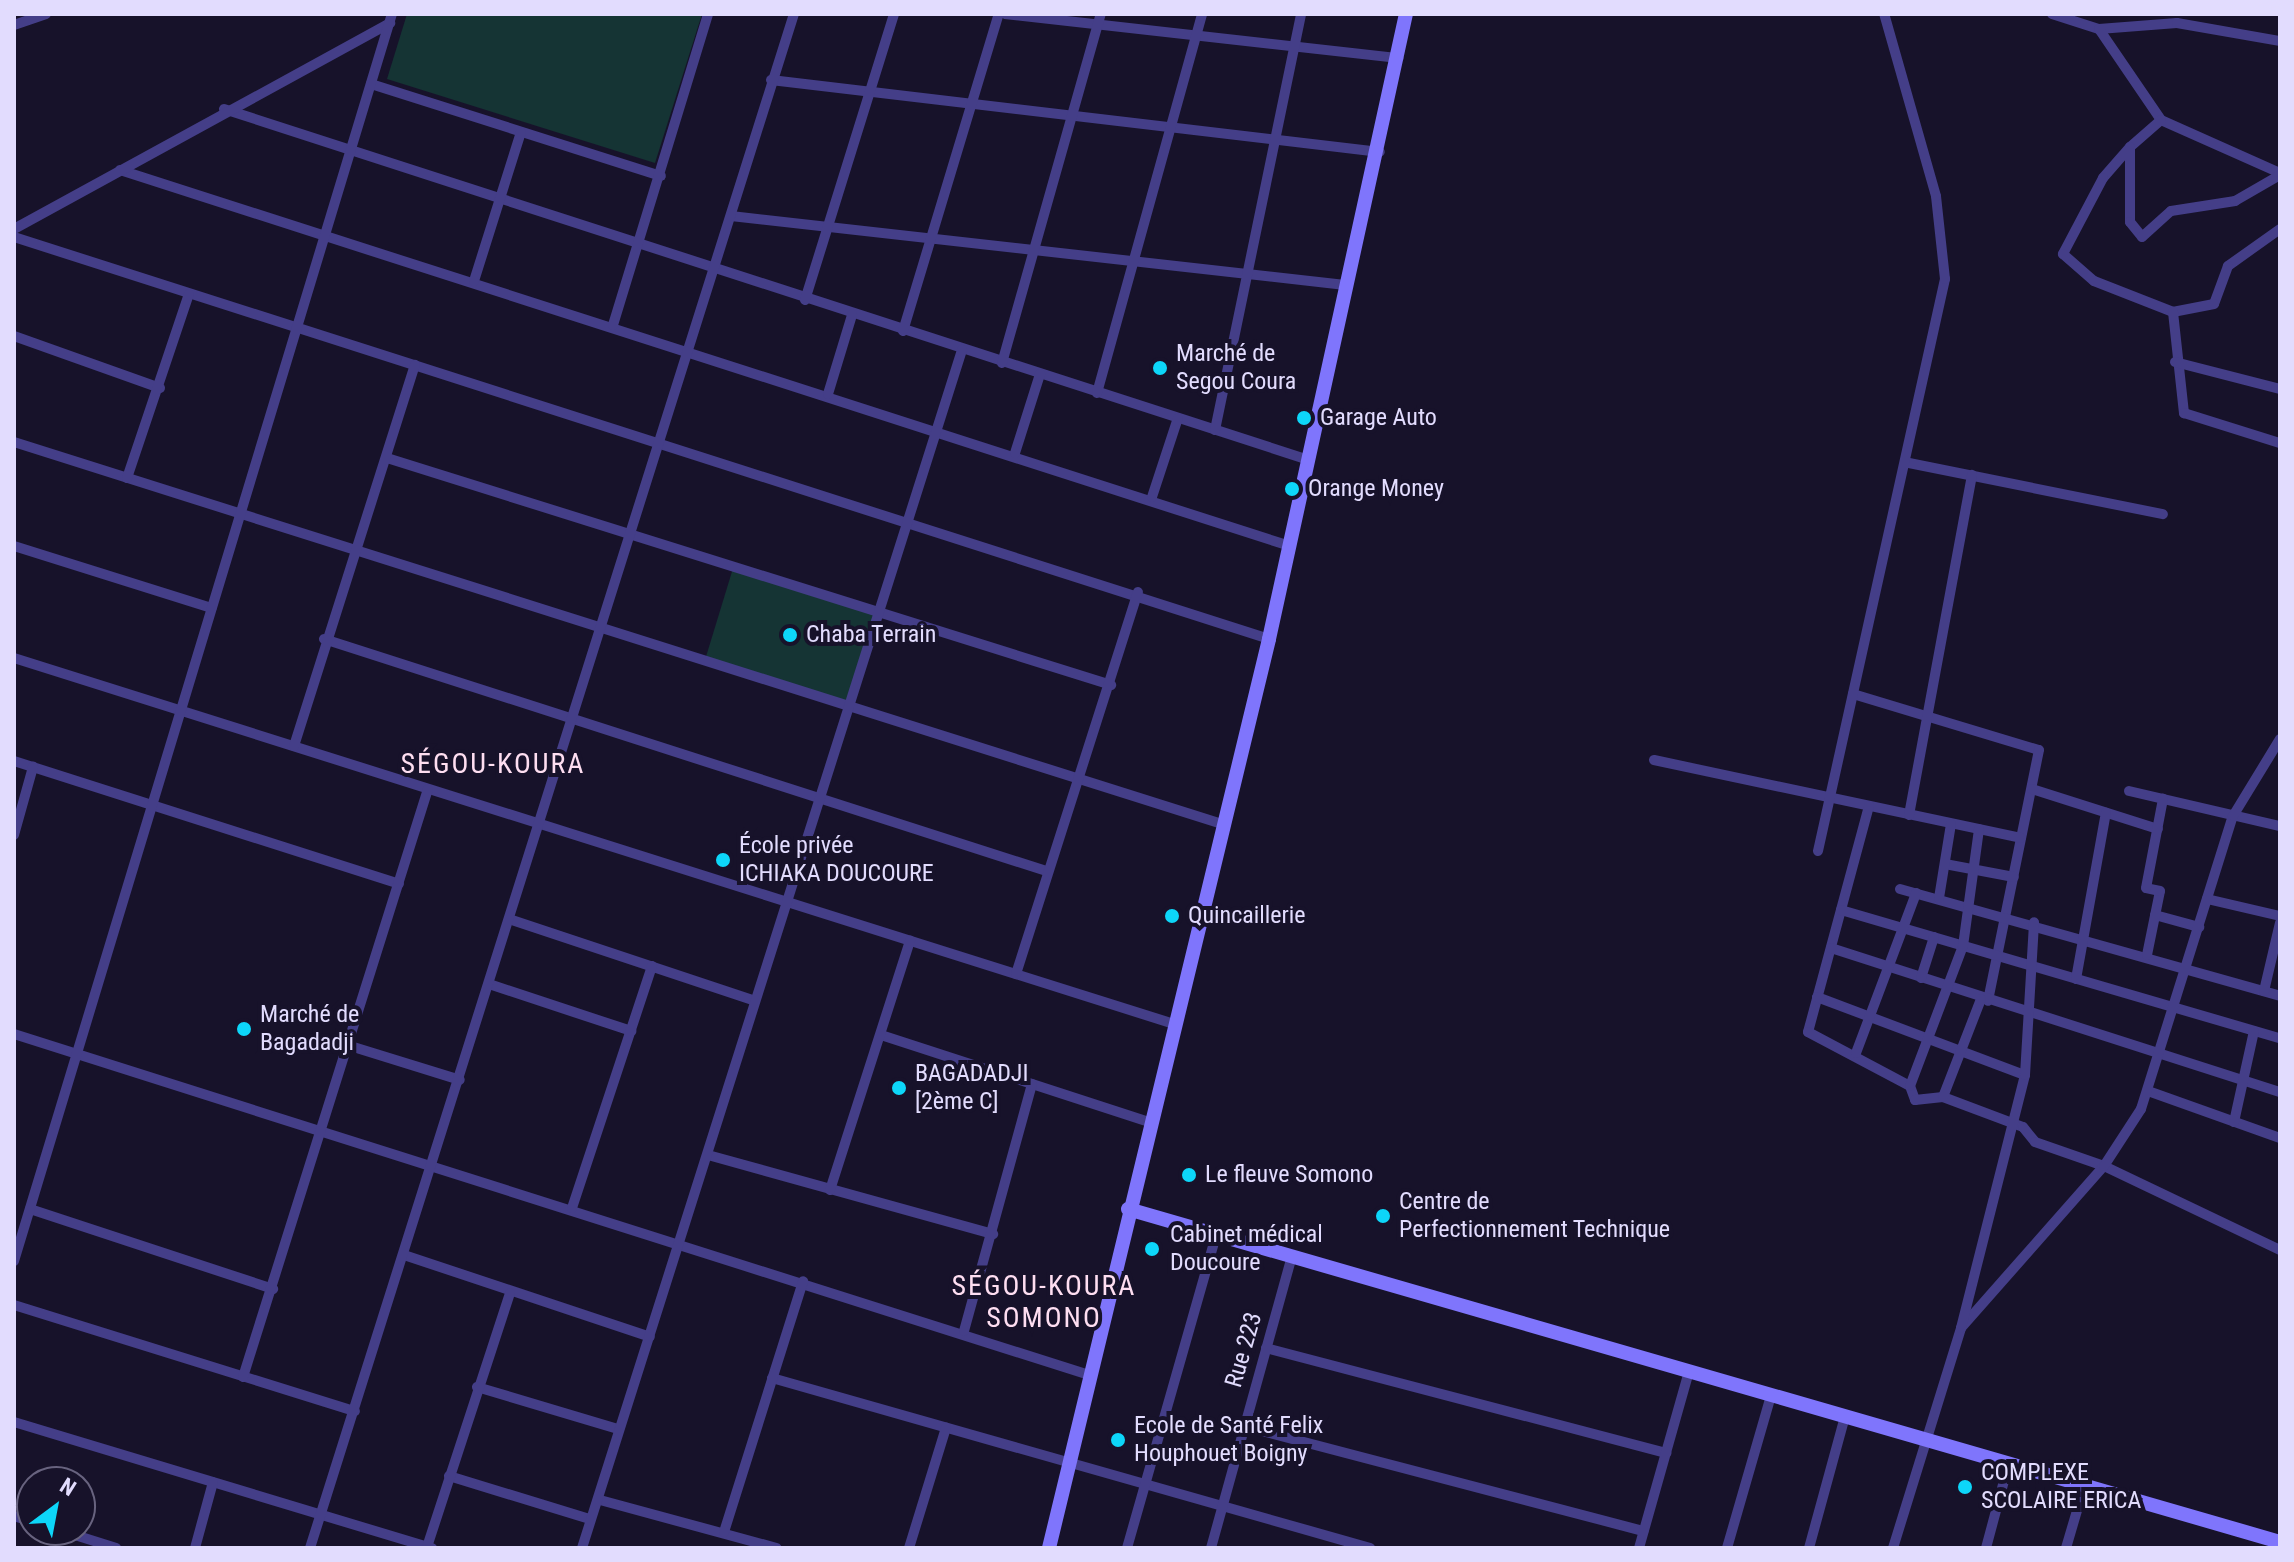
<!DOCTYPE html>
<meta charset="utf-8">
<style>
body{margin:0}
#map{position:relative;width:2294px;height:1562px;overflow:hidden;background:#17122a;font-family:"Roboto Condensed",sans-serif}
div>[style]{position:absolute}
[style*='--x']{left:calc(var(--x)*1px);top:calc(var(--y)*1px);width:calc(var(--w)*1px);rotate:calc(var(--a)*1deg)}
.green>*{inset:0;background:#153434;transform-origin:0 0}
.street>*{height:10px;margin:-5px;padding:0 5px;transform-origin:5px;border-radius:5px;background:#443e88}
.secondary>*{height:14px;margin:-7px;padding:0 7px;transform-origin:7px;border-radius:7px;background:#7f75fc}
.dots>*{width:22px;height:22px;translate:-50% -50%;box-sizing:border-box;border:4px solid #17122a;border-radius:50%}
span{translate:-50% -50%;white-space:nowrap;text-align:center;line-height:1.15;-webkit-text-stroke:8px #17122a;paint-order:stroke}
.poi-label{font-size:24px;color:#e2dcfe}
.left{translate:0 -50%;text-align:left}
.street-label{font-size:24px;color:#e2dcfe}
.quarter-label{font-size:28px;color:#fedef1;letter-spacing:2px}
.frame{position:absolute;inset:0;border:16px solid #e2dcfe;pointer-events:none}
.north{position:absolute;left:16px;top:1466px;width:80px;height:80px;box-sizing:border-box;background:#17122a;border:2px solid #68637f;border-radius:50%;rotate:32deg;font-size:22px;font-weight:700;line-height:32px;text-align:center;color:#e2dcfe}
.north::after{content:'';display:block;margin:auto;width:28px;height:36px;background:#0dd6f9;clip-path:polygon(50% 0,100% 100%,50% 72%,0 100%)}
</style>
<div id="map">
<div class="green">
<i style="clip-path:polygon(407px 14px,702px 14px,655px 163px,387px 79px)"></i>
<i style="left:734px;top:565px;width:150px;height:100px;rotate:17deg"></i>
</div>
<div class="street">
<i style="--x:1005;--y:14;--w:396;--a:6.4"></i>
<i style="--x:2052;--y:14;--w:49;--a:17.7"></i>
<i style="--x:2099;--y:29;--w:78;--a:-4.4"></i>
<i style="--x:2177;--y:23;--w:105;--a:9.9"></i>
<i style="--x:14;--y:25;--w:34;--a:-19"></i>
<i style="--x:2099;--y:29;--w:110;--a:55.7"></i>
<i style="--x:771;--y:80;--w:613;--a:6.74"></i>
<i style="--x:371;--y:84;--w:304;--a:17.6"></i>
<i style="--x:224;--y:109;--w:1140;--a:17.93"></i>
<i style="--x:2130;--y:147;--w:41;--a:131.1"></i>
<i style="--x:2103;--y:178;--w:86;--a:117.8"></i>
<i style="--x:2063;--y:254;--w:41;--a:41.1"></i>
<i style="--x:2094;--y:281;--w:85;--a:21.4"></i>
<i style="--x:120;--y:170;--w:1229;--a:17.82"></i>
<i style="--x:2280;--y:173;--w:130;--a:-156"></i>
<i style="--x:2161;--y:120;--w:41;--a:138.9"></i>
<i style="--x:2130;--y:147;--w:75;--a:90"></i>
<i style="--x:2130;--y:222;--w:19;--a:51"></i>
<i style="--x:2142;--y:237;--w:39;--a:-42"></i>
<i style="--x:2171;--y:211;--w:65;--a:-8.9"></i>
<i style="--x:2235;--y:201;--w:52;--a:-30"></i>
<i style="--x:731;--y:216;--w:618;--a:6.41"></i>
<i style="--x:14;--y:229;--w:429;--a:-28.7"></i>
<i style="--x:2280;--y:229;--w:64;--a:144.6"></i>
<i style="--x:2228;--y:266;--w:40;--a:110.2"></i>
<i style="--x:2214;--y:304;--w:42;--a:169"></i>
<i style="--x:2173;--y:312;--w:102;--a:83.8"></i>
<i style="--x:2184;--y:413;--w:101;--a:17.4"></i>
<i style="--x:14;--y:237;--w:1318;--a:17.76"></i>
<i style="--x:474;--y:281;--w:156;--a:-72.5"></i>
<i style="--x:805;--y:300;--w:300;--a:-72.7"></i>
<i style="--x:613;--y:325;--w:325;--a:-73"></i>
<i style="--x:903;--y:331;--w:331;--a:-73.2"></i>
<i style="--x:14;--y:336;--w:155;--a:19.6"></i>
<i style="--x:2175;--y:362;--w:108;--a:14.4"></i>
<i style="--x:1002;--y:363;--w:363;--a:-74.2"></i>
<i style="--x:1097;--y:393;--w:393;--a:-74.5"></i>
<i style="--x:828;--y:394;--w:83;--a:-73.1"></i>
<i style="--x:1215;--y:430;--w:425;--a:-78.3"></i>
<i style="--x:14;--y:442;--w:1267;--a:17.55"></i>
<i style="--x:1015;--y:453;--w:83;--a:-72.4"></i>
<i style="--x:387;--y:458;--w:759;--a:17.41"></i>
<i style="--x:1909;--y:463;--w:259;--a:11.4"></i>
<i style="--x:127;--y:478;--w:194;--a:-71.4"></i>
<i style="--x:1152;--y:497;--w:83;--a:-71.8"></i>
<i style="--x:14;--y:546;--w:207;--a:17.4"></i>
<i style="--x:324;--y:639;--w:758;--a:17.81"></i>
<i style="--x:14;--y:658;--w:1213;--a:17.51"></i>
<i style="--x:1853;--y:694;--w:194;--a:16.8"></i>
<i style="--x:2039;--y:750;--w:256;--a:101.5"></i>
<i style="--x:294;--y:746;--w:400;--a:-72.4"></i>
<i style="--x:1654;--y:760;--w:375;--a:12"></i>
<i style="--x:14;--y:761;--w:404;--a:17.7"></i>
<i style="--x:2032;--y:789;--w:132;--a:17.6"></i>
<i style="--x:2129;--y:791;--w:155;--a:13.1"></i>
<i style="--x:1869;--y:806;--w:234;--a:105.1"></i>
<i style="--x:1808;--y:1032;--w:115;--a:27.9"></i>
<i style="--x:1910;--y:1086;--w:15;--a:70"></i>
<i style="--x:1915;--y:1100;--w:28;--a:-6"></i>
<i style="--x:1943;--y:1097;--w:85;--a:20.6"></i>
<i style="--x:2023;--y:1127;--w:19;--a:51"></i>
<i style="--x:2035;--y:1142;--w:73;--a:19.2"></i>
<i style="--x:2104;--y:1166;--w:195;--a:25.5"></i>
<i style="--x:1909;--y:815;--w:346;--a:-79.5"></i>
<i style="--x:14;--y:835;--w:71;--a:-74.4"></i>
<i style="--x:1818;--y:851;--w:586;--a:-77.48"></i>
<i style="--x:1945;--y:279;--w:83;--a:-96.2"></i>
<i style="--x:1936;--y:196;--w:189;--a:-105.9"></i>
<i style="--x:1945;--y:864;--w:70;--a:10.7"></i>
<i style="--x:1900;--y:889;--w:395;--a:15.7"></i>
<i style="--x:1939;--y:898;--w:75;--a:-80.8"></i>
<i style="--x:2207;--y:899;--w:75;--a:13.1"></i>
<i style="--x:1841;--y:910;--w:457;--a:16.3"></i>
<i style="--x:2155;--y:915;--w:46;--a:15.3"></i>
<i style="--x:509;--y:919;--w:259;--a:18.4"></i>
<i style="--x:1831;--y:948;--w:472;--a:17.8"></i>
<i style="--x:2147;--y:955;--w:65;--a:-78.5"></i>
<i style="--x:2160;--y:891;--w:14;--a:-168"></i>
<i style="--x:2146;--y:888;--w:91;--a:-79.2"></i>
<i style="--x:1016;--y:974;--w:401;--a:-72.3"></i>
<i style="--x:1921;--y:978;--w:43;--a:-72.4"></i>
<i style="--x:2076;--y:979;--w:169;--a:-79.8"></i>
<i style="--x:489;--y:984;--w:150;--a:18.3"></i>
<i style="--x:2264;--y:991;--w:70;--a:-76.8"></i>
<i style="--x:1817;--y:997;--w:222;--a:20.6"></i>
<i style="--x:14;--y:1034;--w:1128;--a:17.6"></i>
<i style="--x:881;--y:1035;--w:281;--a:18"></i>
<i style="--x:347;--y:1045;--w:118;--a:17.2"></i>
<i style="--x:1856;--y:1053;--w:171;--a:-69.4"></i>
<i style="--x:1910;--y:1086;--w:150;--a:-69.3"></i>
<i style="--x:1963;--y:946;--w:118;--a:-82.2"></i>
<i style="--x:2148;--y:1091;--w:140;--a:19.6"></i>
<i style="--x:1943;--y:1097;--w:105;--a:-68.8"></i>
<i style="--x:2234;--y:1122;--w:93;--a:-77.6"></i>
<i style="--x:708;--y:1155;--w:296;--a:15.5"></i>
<i style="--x:830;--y:1190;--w:262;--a:-72.2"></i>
<i style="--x:572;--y:1208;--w:255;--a:-71.7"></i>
<i style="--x:30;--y:1209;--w:256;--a:18.2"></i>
<i style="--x:404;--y:1255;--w:259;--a:18.4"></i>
<i style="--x:14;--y:1261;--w:1303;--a:-73.14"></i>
<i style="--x:14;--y:1305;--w:357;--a:17.3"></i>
<i style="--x:1961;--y:1328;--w:216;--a:-48.6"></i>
<i style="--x:2104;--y:1166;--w:68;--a:-57"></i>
<i style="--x:2141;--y:1109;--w:307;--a:-72.6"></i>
<i style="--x:2233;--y:816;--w:90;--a:-58.6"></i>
<i style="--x:964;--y:1331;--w:256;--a:-74.6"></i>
<i style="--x:1266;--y:1348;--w:414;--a:14.7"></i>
<i style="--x:243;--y:1377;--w:616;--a:-72.54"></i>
<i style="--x:772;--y:1378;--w:622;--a:15.87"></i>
<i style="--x:477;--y:1387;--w:147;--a:16.6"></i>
<i style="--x:14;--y:1422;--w:437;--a:16.8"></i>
<i style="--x:1243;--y:1426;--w:414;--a:14.7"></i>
<i style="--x:449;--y:1476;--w:147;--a:17"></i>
<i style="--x:600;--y:1500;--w:183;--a:15.2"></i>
<i style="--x:14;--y:1516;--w:19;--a:18"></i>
<i style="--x:59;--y:1530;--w:60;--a:17.5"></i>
<i style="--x:724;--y:1532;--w:263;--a:-72.5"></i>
<i style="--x:427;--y:1547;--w:267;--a:-71.9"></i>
<i style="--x:195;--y:1548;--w:68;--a:-74.7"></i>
<i style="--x:310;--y:1548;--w:1609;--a:-72.49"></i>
<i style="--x:582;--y:1548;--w:1257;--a:-72.4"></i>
<i style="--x:909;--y:1548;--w:126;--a:-72.9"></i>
<i style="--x:1127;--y:1548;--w:328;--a:-74.1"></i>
<i style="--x:1211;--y:1548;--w:303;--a:-74.5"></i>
<i style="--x:1639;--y:1548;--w:180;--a:-74.2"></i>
<i style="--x:1727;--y:1548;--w:155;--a:-73.9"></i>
<i style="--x:1809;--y:1548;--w:133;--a:-74.7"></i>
<i style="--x:1893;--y:1548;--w:230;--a:-72.8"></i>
<i style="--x:1961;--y:1328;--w:261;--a:-75.8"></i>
<i style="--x:2025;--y:1075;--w:153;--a:-86.6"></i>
<i style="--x:1986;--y:1548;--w:85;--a:-75"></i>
<i style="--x:2066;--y:1548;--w:64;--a:-73.6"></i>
</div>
<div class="secondary">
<i style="--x:1128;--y:1209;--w:1199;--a:16.12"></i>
<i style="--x:1049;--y:1548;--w:935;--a:-76.39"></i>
<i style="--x:1269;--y:639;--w:640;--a:-77.64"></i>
</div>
<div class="dots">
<i style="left:1160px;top:368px;background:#0dd6f9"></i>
<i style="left:1304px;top:418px;background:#0dd6f9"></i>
<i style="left:1292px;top:489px;background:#0dd6f9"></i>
<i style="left:790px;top:635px;background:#0dd6f9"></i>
<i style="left:723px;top:860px;background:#0dd6f9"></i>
<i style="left:1172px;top:916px;background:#0dd6f9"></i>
<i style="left:244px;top:1029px;background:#0dd6f9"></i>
<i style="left:899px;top:1088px;background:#0dd6f9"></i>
<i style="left:1189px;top:1175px;background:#0dd6f9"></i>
<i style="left:1383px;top:1216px;background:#0dd6f9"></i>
<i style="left:1152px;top:1249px;background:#0dd6f9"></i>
<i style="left:1118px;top:1440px;background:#0dd6f9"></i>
<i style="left:1965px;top:1487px;background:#0dd6f9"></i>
</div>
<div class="poi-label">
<span class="left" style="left:1176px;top:368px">Marché de<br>Segou Coura</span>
<span class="left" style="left:1320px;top:418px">Garage Auto</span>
<span class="left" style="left:1308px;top:489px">Orange Money</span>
<span class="left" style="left:806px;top:635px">Chaba Terrain</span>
<span class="left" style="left:739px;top:860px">École privée<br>ICHIAKA DOUCOURE</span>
<span class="left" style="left:1188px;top:916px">Quincaillerie</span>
<span class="left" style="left:260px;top:1029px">Marché de<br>Bagadadji</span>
<span class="left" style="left:915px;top:1088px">BAGADADJI<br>[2ème C]</span>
<span class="left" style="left:1205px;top:1175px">Le fleuve Somono</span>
<span class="left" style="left:1399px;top:1216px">Centre de<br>Perfectionnement Technique</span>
<span class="left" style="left:1170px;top:1249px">Cabinet médical<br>Doucoure</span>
<span class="left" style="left:1134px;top:1440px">Ecole de Santé Felix<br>Houphouet Boigny</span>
<span class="left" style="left:1981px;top:1487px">COMPLEXE<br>SCOLAIRE ERICA</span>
</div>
<div class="street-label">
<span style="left:1244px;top:1350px;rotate:-74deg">Rue 223</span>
</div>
<div class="quarter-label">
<span style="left:493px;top:764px">SÉGOU-KOURA</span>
<span style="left:1044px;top:1302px">SÉGOU-KOURA<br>SOMONO</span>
</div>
<div class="frame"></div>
<div class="north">N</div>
</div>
